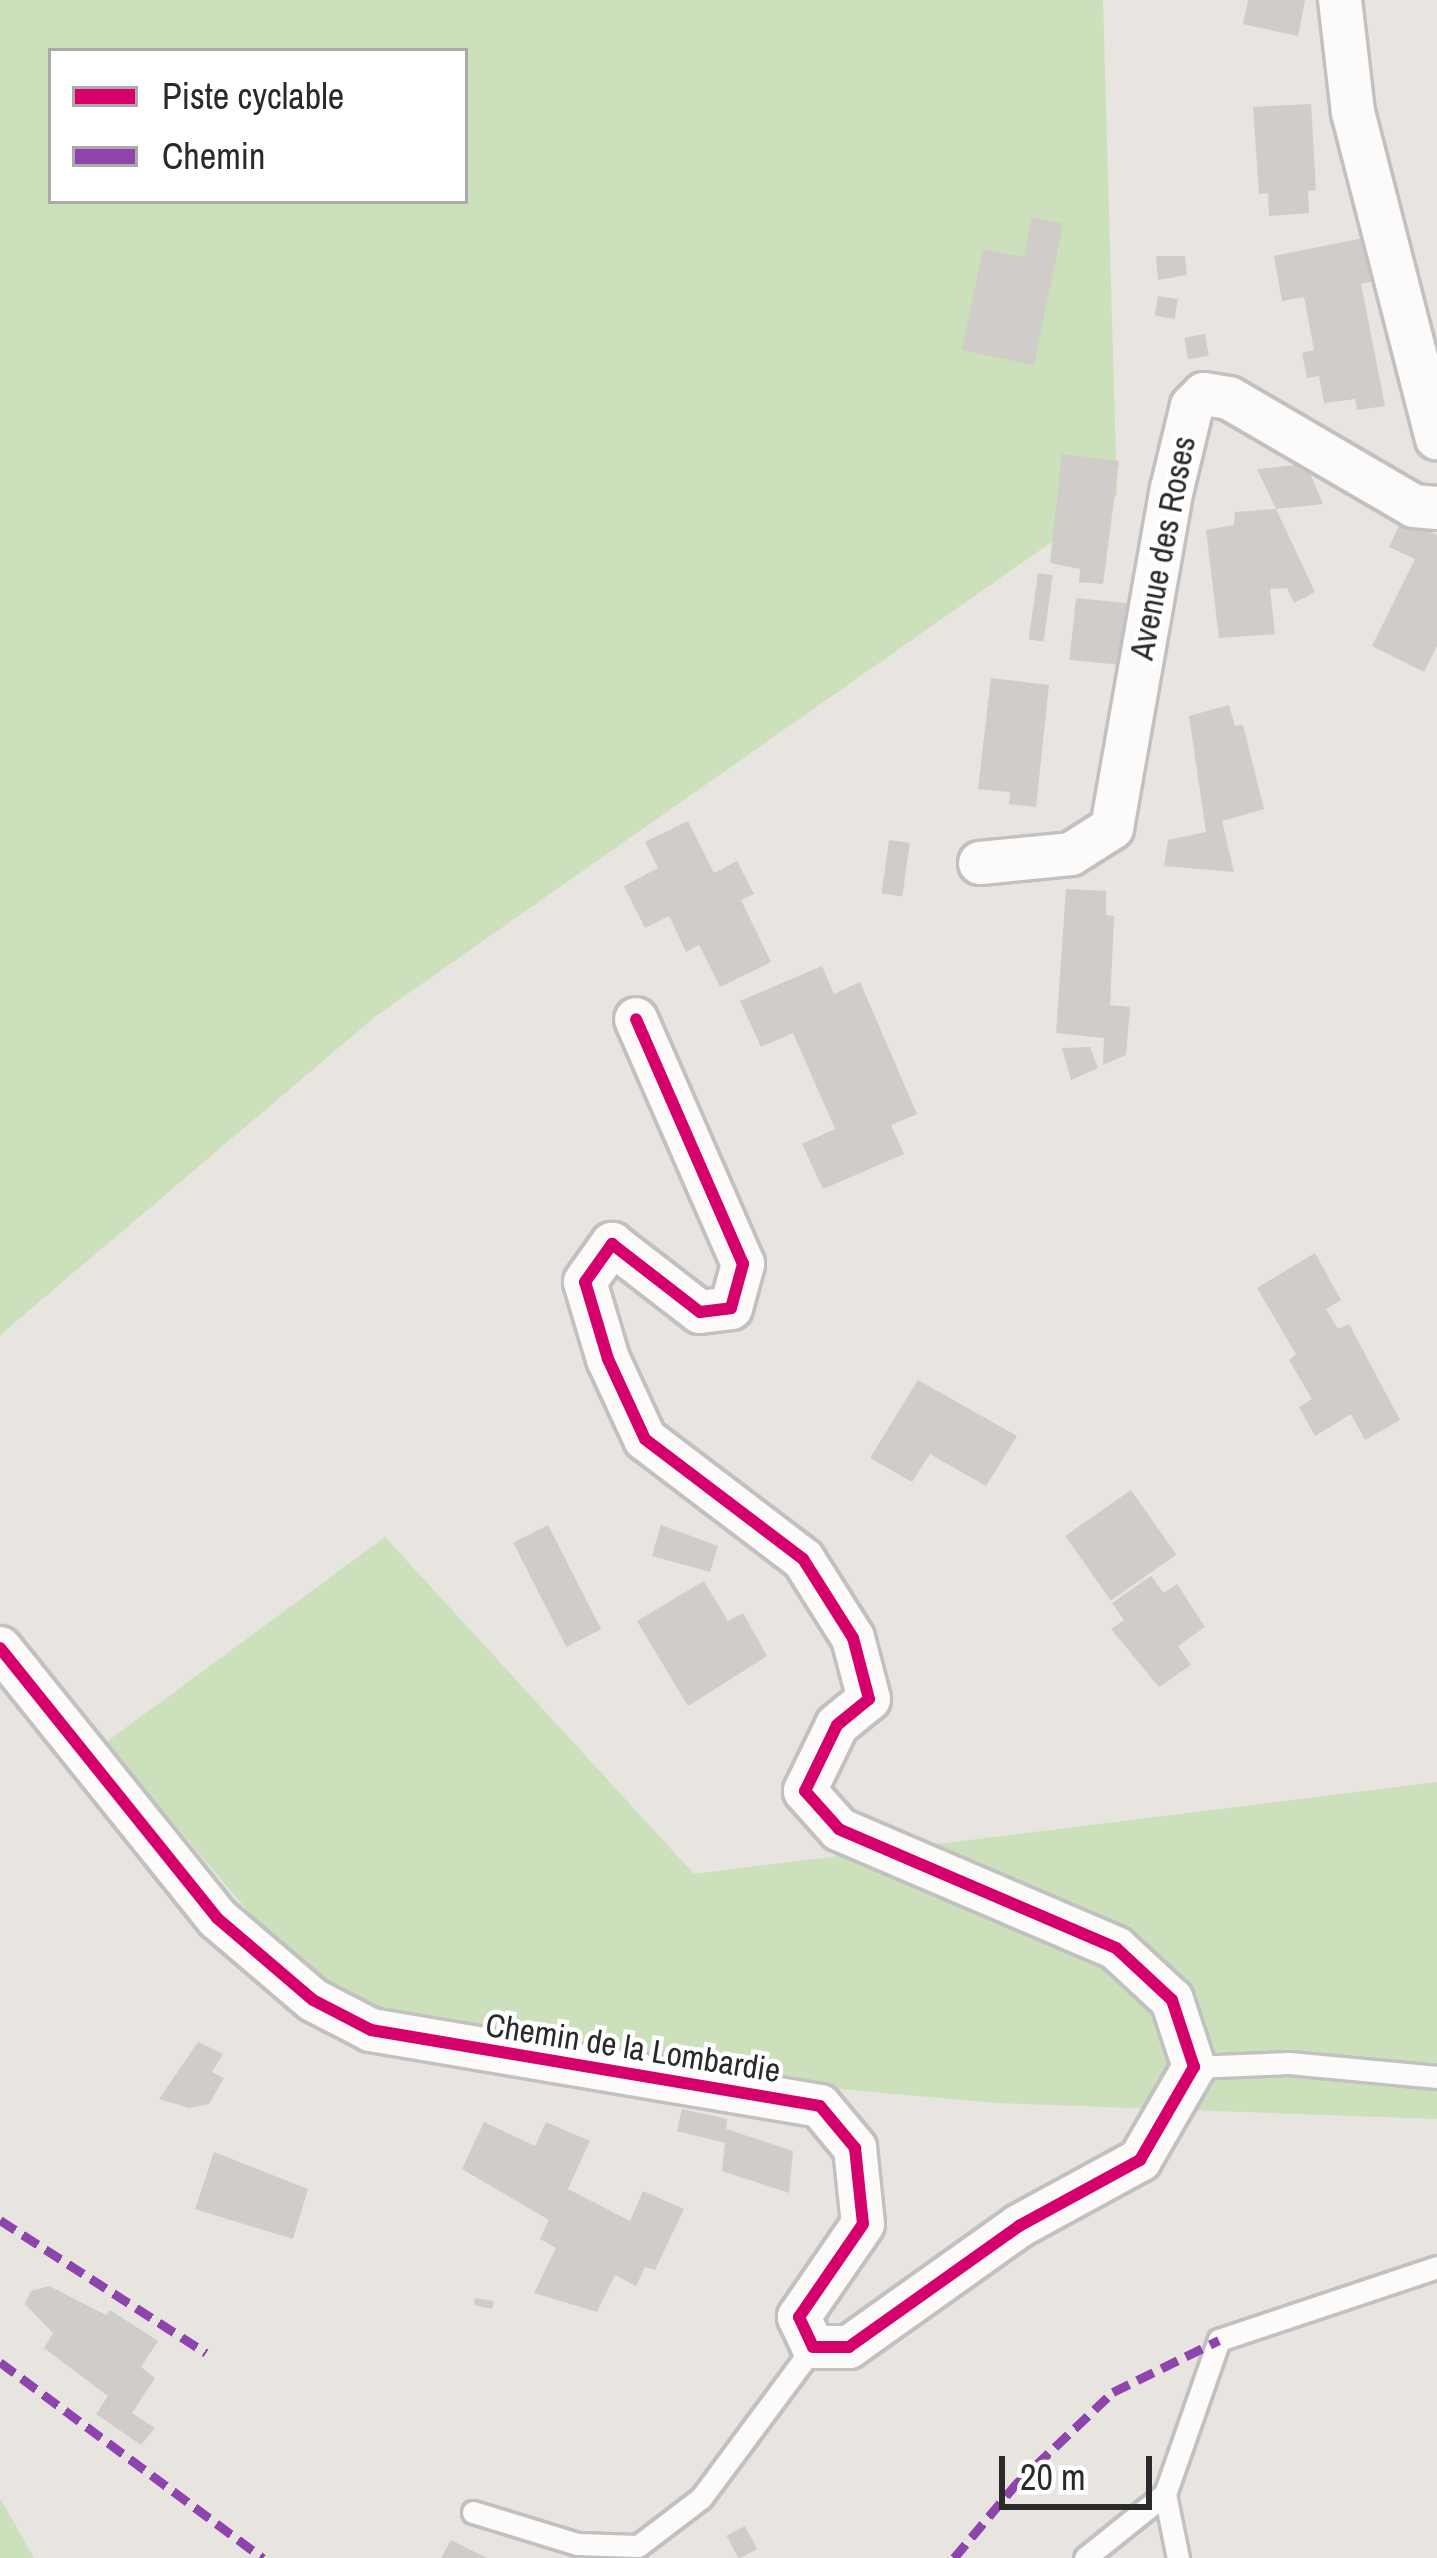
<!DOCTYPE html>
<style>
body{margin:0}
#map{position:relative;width:1437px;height:2558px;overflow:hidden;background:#e8e4e0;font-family:"Archivo Narrow",sans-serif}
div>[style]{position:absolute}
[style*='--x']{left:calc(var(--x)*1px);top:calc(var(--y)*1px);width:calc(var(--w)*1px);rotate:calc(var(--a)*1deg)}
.green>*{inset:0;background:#cbe0bb}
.building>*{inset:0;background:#cfccc9;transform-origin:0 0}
.roads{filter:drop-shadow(3px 0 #c2c0c1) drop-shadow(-3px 0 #c2c0c1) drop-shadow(0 3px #c2c0c1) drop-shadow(0 -3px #c2c0c1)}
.lane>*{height:21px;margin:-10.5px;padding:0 10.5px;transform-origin:10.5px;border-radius:10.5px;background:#fcfbfa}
.street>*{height:42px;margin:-21px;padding:0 21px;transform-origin:21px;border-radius:21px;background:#fcfbfa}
.quiet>*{height:9px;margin-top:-4.5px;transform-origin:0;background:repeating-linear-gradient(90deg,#8e44ad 0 18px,transparent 0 27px)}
.cycleway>*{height:12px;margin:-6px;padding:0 6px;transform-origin:6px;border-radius:6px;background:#d6006c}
span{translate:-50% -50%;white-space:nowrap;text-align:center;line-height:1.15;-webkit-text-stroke:9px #fff;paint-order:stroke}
.street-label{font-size:33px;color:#2a2a2a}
.legend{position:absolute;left:48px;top:48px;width:420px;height:156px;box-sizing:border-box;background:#fff;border:3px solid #aaa;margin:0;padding:15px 21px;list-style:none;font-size:36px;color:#2a2a2a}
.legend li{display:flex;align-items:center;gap:24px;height:60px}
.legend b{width:60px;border:3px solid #aaa}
.scale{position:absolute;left:999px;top:2456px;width:153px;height:54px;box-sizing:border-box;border:6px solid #2a2a2a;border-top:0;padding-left:15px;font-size:36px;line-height:42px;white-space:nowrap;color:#2a2a2a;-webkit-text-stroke:9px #fff;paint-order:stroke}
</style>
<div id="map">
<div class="green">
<i style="clip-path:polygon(evenodd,0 0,1103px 0,1117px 496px,376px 1016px,0 1335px,0 0,51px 51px,465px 51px,465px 201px,51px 201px,51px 51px)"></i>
<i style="clip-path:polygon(385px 1537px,694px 1874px,1437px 1782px,1437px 2119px,996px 2103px,839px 2089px,321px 1997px,105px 1743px)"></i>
<i style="clip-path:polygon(0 2498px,34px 2558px,0 2558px)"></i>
</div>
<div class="building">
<i style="clip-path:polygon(1248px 0,1305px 0,1298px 36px,1243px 24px)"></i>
<i style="clip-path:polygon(1311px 104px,1316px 190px,1308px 191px,1309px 213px,1269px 216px,1268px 193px,1259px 194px,1253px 107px)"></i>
<i style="clip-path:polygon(1032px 217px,1063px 224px,1034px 365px,962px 350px,983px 249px,1024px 257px)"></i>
<i style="clip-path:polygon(1373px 236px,1386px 278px,1361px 284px,1385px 406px,1357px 410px,1355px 399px,1324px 403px,1319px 376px,1307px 378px,1302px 353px,1314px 350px,1304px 297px,1282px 301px,1274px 256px)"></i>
<i style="clip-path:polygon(1156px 256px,1185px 256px,1187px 275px,1158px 280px)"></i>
<i style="left:1158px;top:296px;width:20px;height:20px;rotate:9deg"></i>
<i style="left:1205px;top:334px;width:22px;height:21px;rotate:80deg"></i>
<i style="clip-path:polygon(1062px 454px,1119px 461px,1103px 584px,1079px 582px,1080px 569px,1050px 563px)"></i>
<i style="clip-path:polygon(1306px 464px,1323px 504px,1276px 509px,1257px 469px)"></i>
<i style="clip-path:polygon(1276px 509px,1315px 592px,1294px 603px,1287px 588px,1270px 589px,1275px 634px,1219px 638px,1206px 530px,1234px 525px,1235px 512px)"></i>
<i style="clip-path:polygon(1403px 518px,1437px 535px,1437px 646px,1424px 672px,1372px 646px,1415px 559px,1389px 547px)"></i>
<i style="left:1038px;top:573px;width:15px;height:67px;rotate:8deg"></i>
<i style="left:1076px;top:598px;width:56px;height:62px;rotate:6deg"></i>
<i style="clip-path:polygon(991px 678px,1049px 685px,1036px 807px,1009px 804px,1010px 792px,978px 789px)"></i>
<i style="clip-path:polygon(1229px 705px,1235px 726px,1243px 725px,1264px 809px,1222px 821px,1234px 872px,1164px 866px,1168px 840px,1206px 832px,1189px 716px)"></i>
<i style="clip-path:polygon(688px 821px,714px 873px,737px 861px,754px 894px,741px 900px,771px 962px,720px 987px,699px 945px,686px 952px,669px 916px,645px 928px,624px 886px,658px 868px,645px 842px)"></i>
<i style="left:889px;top:840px;width:21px;height:54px;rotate:8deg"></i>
<i style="clip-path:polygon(1066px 889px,1106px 891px,1106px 915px,1114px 916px,1110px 1005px,1130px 1007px,1126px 1055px,1103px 1065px,1104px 1038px,1056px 1033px)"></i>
<i style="clip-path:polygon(822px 966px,834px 994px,860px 982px,917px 1114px,891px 1125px,904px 1154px,823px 1189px,802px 1144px,835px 1129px,793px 1033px,761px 1047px,740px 1001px)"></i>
<i style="clip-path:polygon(1090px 1047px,1098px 1068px,1071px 1080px,1062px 1048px)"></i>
<i style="clip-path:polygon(1315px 1253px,1341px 1300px,1326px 1309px,1338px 1329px,1349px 1324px,1400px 1420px,1365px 1440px,1351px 1414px,1315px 1436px,1299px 1407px,1312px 1399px,1289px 1360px,1296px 1354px,1257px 1288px)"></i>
<i style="clip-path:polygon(918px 1380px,1017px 1436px,986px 1486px,930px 1454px,912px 1482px,870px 1458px)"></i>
<i style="left:1131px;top:1490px;width:79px;height:80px;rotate:55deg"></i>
<i style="left:548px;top:1525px;width:117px;height:39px;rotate:63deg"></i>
<i style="clip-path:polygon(661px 1525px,718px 1546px,710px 1572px,652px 1556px)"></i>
<i style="clip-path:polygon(1151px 1576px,1164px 1593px,1177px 1584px,1205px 1627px,1178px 1646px,1191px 1665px,1159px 1687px,1111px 1629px,1124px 1620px,1112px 1603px)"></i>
<i style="clip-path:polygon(704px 1581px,728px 1621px,743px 1613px,767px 1656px,688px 1706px,637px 1621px)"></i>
<i style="clip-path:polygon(198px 2042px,223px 2054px,212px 2072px,224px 2078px,209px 2104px,189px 2108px,159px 2099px)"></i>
<i style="clip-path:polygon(682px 2109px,727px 2119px,726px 2129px,793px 2151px,789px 2193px,722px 2171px,725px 2143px,677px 2131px)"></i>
<i style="clip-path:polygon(484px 2122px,535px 2146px,546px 2122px,590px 2141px,568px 2189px,630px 2221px,643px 2191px,684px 2209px,655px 2270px,645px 2267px,636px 2286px,615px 2275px,597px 2312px,534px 2293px,556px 2248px,540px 2239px,549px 2220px,462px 2169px)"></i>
<i style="clip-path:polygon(214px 2152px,308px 2189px,293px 2239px,195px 2209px)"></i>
<i style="clip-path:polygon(49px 2286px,106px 2315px,110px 2310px,158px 2341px,141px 2367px,155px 2378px,132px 2413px,155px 2428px,141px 2445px,96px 2414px,108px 2396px,44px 2348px,53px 2333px,25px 2304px,31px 2291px)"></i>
<i style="clip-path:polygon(475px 2298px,494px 2301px,492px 2309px,474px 2305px)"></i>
<i style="left:745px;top:2526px;width:26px;height:21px;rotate:62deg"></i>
<i style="clip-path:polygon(451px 2540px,487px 2558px,441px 2558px)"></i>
</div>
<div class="roads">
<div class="lane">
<i style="--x:1194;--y:2067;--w:95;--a:-2.4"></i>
<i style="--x:1289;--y:2063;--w:149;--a:5.4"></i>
<i style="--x:473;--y:2512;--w:109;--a:17.1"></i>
<i style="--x:577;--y:2544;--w:61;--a:1.9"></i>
<i style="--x:638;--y:2546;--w:79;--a:-37.3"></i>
<i style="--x:701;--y:2498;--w:188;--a:-53.4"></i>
<i style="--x:1085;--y:2558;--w:102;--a:-38.7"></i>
<i style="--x:1178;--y:2558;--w:65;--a:-101.5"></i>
<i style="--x:1165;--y:2494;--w:163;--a:-70.7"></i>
<i style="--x:1219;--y:2340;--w:230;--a:-18.5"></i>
</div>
<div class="street">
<i style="--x:1340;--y:0;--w:113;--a:83.4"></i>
<i style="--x:1353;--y:112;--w:337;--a:75.6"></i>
<i style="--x:980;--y:863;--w:91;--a:-5.6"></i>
<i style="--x:1071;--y:854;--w:49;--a:-32.4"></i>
<i style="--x:1112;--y:828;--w:344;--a:-80"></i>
<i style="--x:1172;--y:489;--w:85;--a:-76.5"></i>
<i style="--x:1192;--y:406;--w:17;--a:-45"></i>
<i style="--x:1204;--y:394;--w:25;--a:9"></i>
<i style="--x:1229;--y:398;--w:214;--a:30.3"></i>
<i style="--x:1414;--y:506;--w:23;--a:5"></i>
<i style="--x:0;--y:1648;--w:346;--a:51.2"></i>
<i style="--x:217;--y:1918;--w:126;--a:40.5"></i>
<i style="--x:313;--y:2000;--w:65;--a:27.3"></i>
<i style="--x:371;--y:2030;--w:455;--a:9.6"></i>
<i style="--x:820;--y:2106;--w:55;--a:50.2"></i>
<i style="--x:855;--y:2148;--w:76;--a:84"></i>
<i style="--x:863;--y:2224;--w:113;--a:124.5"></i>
<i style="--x:799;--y:2317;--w:33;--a:65"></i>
<i style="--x:813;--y:2347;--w:36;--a:0"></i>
<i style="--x:849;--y:2347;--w:209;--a:-35.4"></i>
<i style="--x:1019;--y:2226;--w:138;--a:-28.6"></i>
<i style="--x:1140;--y:2160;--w:108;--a:-59.9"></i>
<i style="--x:1194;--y:2067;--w:71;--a:-108.2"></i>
<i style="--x:1172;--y:2000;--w:76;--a:-137.1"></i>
<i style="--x:1116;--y:1948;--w:301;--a:-156.8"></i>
<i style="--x:839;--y:1829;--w:51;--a:-131.8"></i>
<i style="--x:805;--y:1791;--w:73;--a:-64.1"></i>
<i style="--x:837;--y:1725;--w:41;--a:-39.1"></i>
<i style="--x:869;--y:1699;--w:63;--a:-104.7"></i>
<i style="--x:853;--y:1638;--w:93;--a:-122.3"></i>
<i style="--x:803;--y:1559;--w:198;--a:-142.8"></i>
<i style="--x:645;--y:1439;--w:88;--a:-114.8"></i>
<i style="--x:608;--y:1359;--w:80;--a:-106.6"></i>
<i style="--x:585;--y:1282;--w:47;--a:-54.6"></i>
<i style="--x:612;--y:1244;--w:111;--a:37.7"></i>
<i style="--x:700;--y:1312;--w:31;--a:-7"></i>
<i style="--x:731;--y:1308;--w:46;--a:-74.7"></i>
<i style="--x:743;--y:1264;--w:267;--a:-113.6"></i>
</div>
</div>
<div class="quiet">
<i style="--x:0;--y:2220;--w:245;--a:32.8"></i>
<i style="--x:0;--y:2362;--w:328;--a:36.7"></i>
<i style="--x:954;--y:2558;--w:97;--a:-50"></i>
<i style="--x:1016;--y:2484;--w:134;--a:-43.5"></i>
<i style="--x:1113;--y:2392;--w:118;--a:-26.1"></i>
</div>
<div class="cycleway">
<i style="--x:0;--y:1648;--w:346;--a:51.2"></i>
<i style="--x:217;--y:1918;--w:126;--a:40.5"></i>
<i style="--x:313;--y:2000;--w:65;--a:27.3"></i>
<i style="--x:371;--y:2030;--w:455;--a:9.6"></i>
<i style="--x:820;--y:2106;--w:55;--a:50.2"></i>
<i style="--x:855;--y:2148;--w:76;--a:84"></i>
<i style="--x:863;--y:2224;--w:113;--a:124.5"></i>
<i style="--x:799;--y:2317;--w:33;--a:65"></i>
<i style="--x:813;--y:2347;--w:36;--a:0"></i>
<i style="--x:849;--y:2347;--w:209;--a:-35.4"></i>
<i style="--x:1019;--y:2226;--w:138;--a:-28.6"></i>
<i style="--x:1140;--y:2160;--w:108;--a:-59.9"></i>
<i style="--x:1194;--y:2067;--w:71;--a:-108.2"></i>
<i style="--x:1172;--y:2000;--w:76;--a:-137.1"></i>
<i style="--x:1116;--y:1948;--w:301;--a:-156.8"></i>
<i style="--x:839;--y:1829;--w:51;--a:-131.8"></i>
<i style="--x:805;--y:1791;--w:73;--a:-64.1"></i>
<i style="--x:837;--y:1725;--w:41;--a:-39.1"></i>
<i style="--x:869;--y:1699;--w:63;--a:-104.7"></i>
<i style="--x:853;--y:1638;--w:93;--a:-122.3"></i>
<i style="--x:803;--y:1559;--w:198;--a:-142.8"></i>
<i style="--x:645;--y:1439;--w:88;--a:-114.8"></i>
<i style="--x:608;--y:1359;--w:80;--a:-106.6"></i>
<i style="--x:585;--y:1282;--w:47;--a:-54.6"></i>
<i style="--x:612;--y:1244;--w:111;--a:37.7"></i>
<i style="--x:700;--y:1312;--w:31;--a:-7"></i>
<i style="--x:731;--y:1308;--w:46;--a:-74.7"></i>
<i style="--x:743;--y:1264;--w:267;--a:-113.6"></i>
</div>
<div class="street-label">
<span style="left:1163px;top:548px;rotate:-79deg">Avenue des Roses</span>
<span style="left:633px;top:2048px;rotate:9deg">Chemin de la Lombardie</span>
</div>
<ul class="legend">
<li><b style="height:15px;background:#d6006c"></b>Piste cyclable</li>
<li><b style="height:15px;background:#8e44ad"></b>Chemin</li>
</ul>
<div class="scale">20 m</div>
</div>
